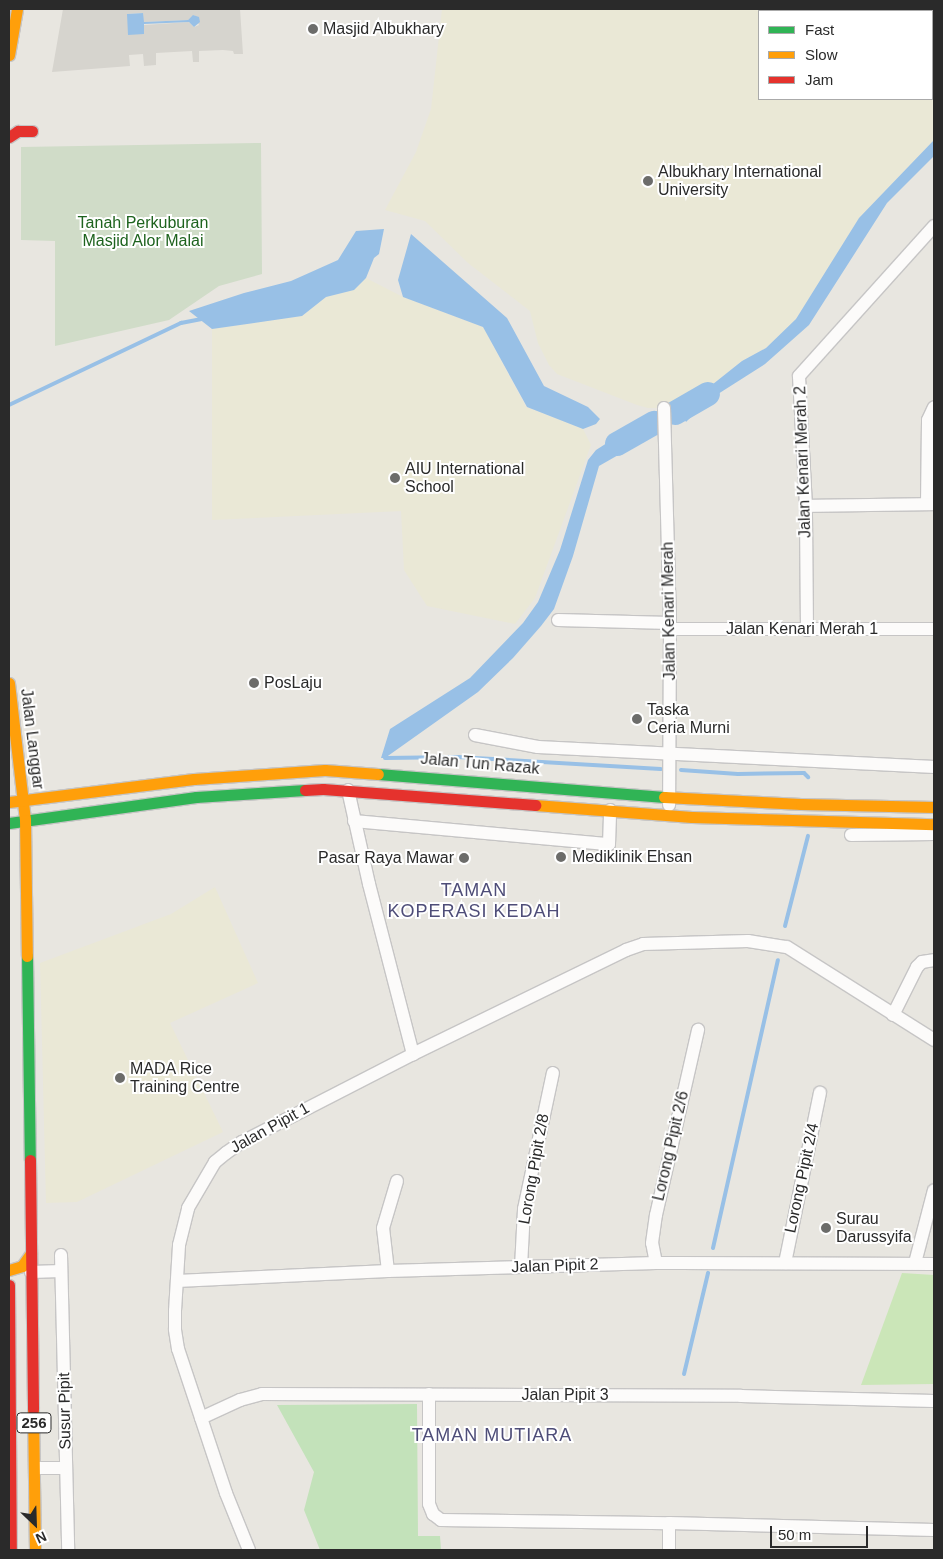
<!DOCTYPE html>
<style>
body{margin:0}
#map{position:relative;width:943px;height:1559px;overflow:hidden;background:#e8e6e0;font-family:Helvetica,sans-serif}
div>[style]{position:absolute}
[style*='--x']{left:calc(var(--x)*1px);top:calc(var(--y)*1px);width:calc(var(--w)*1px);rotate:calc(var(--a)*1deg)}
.education>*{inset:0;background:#eae8d6}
.green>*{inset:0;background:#c3e2ba}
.cemetery>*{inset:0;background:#d0dcc8}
.pitch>*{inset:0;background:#cbe6b8}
.plaza>*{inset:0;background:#d6d4ce}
.water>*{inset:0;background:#98c0e6}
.stream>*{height:4px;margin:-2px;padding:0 2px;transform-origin:2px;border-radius:2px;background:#98c0e6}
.river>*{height:24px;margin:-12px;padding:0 12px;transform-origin:12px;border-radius:12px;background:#98c0e6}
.roads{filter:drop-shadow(1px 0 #c6c5c5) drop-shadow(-1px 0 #c6c5c5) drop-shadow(0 1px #c6c5c5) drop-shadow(0 -1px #c6c5c5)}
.street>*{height:12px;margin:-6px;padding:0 6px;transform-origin:6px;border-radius:6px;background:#fcfbfa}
.fast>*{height:11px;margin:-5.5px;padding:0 5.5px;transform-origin:5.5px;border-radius:5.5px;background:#30b455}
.slow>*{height:11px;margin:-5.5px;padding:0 5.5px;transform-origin:5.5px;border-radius:5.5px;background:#ff9f0a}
.jam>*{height:11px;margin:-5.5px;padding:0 5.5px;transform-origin:5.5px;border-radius:5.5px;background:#e5322d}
.dots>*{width:14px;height:14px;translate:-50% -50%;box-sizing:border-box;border:2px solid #fff;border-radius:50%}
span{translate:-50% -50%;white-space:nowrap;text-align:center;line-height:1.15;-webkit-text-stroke:4px #fff;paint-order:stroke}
.shield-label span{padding:1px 4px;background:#fff;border:1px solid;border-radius:4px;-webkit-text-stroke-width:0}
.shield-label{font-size:15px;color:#2a2a2a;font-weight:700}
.poi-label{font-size:16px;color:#2a2a2a}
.left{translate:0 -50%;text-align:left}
.right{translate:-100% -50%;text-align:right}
.park-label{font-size:16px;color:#1e631e}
.street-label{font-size:16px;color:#2a2a2a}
.neighbourhood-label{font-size:18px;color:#4e4d78;letter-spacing:1px}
.frame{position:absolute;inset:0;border:10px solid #2a2a2a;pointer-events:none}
.legend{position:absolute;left:758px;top:10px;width:175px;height:90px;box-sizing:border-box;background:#fff;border:1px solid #aaa;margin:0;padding:6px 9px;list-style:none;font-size:15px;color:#2a2a2a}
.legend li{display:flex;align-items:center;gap:10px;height:25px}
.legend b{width:25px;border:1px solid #aaa}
.north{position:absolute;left:10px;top:1499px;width:50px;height:50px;-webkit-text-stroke:4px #fff;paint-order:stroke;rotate:156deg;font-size:14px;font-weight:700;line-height:20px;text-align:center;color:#2a2a2a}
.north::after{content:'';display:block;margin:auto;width:18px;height:22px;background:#2a2a2a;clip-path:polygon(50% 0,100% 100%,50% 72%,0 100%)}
.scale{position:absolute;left:770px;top:1526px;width:98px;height:22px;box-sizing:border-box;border:2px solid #2a2a2a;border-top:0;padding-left:6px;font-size:15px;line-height:18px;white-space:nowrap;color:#2a2a2a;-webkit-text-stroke:4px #fff;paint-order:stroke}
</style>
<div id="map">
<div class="education">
<i style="clip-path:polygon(evenodd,442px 9px,934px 9px,934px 140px,859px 218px,796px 319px,766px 348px,742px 361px,698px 396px,664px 408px,648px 408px,637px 405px,557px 374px,549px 365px,538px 343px,530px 311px,468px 263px,425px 221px,385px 210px,416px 152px,431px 109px,442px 9px,759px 11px,932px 11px,932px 99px,759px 99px,759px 11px)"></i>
<i style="clip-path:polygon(366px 278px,403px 297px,483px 327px,526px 407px,583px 429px,591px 445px,535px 598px,515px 624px,427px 606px,404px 570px,401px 511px,212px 520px,212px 329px,302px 316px,326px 297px,354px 290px)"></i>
<i style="clip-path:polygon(215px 887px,258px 983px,170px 1023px,223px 1132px,77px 1202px,46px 1203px,40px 963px,171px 914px)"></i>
</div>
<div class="green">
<i style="clip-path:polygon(417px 1404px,418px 1536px,440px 1536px,441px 1550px,320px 1550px,304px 1510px,314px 1472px,277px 1405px)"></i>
</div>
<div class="cemetery">
<i style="clip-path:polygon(261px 143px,262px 274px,219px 286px,169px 320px,55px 346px,55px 241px,21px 240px,21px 147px)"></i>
</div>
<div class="pitch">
<i style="clip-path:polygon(902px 1273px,934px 1275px,934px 1384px,861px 1385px)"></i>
</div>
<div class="plaza">
<i style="clip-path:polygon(evenodd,63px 9px,240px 9px,243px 54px,234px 54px,233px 51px,223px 50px,199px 51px,199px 62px,193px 62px,192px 51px,156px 53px,156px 65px,144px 66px,143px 54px,129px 55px,130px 66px,52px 72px,63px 9px,143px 13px,143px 22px,188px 20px,194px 15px,199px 25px,194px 27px,189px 22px,144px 25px,127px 14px,143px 13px)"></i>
</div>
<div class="water">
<i style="clip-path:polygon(143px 13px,144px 22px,188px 20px,193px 15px,199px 17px,200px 22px,194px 27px,189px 22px,144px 24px,144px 34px,128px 35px,127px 14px)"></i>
<i style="clip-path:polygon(934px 140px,934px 156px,887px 203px,809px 325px,765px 364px,707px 401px,686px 422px,678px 405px,698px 396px,742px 361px,766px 348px,796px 319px,859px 218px)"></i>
<i style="clip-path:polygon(384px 229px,379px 254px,374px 258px,366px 278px,354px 290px,326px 297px,302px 316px,212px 329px,189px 311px,244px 293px,291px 281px,338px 260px,356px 231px)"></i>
<i style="clip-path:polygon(411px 234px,507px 318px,544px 386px,588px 407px,600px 419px,596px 424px,583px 429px,527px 407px,483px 327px,403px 297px,398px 280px)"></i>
<i style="clip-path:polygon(643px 420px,648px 438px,599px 466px,573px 556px,554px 609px,541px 626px,513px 658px,478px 692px,385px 758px,381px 758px,390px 729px,470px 678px,523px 623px,538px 602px,560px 550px,588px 460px,596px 450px)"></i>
</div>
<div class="stream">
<i style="--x:9;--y:405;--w:191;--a:-25.5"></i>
<i style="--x:181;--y:323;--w:21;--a:-11"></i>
<i style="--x:385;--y:758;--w:73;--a:-0.8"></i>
<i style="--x:458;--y:757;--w:203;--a:3.4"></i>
<i style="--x:681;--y:770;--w:57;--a:4"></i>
<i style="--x:738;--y:774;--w:66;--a:-0.9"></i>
<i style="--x:804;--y:773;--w:6;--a:45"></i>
<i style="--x:785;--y:926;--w:93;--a:-75.7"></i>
<i style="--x:713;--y:1248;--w:295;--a:-77.3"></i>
<i style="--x:684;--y:1374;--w:104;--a:-76.6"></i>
</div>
<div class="river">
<i style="--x:675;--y:413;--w:38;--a:-30"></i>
<i style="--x:617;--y:444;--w:43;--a:-29.6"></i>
</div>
<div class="roads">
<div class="street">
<i style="--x:664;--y:408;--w:221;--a:88.4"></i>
<i style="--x:670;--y:629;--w:176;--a:90.3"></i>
<i style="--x:927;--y:504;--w:84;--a:-89.3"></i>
<i style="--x:928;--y:420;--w:14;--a:-65"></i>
<i style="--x:806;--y:506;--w:128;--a:-0.9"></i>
<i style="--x:558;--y:620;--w:112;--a:1.5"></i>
<i style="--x:670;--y:629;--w:264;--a:0"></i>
<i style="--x:807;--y:630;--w:124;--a:-90.5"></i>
<i style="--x:806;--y:506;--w:130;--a:-93.1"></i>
<i style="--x:799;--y:376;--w:202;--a:-48"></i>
<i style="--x:475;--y:735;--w:64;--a:10.8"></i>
<i style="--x:538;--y:747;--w:397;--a:2.9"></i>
<i style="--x:348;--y:790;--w:96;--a:77.4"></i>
<i style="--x:369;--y:884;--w:176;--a:75.5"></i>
<i style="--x:354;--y:821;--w:256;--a:5.2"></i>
<i style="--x:609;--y:844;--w:34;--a:-88"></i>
<i style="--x:851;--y:835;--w:83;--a:-0.7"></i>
<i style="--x:893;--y:1015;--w:54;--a:-63.4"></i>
<i style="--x:917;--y:967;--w:7;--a:-45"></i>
<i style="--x:922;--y:962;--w:12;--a:-9"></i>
<i style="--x:61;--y:1255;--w:295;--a:88.6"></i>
<i style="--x:656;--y:1263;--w:20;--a:-101"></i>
<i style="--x:652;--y:1243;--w:28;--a:-82"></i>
<i style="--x:656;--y:1215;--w:190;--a:-77.2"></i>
<i style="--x:785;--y:1263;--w:174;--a:-78.4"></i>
<i style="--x:915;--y:1263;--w:75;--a:-75.4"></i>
<i style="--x:521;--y:1267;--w:58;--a:-87"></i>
<i style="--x:524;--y:1209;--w:139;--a:-78"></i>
<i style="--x:388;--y:1271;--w:43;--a:-96.6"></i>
<i style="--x:383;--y:1228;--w:49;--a:-73.4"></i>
<i style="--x:31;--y:1272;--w:30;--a:-2"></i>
<i style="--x:177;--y:1281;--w:211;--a:-2.7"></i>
<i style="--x:388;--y:1271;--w:268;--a:-1.7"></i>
<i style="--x:656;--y:1263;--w:278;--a:0.2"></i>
<i style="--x:429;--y:1394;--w:110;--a:90"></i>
<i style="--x:429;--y:1504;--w:11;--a:68"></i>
<i style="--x:433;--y:1514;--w:10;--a:37"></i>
<i style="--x:441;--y:1520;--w:228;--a:0.8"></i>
<i style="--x:669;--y:1523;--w:265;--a:1.5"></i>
<i style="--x:201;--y:1418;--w:43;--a:-24.8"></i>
<i style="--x:240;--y:1400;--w:23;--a:-15"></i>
<i style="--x:262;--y:1394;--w:479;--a:0.2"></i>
<i style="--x:741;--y:1396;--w:193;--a:1.5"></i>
<i style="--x:35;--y:1468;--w:31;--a:0"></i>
<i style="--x:669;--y:1523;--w:27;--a:90"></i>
<i style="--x:249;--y:1550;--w:61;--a:-112"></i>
<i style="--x:226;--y:1493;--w:152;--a:-108.4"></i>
<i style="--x:178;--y:1349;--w:20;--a:-99"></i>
<i style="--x:175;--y:1329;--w:18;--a:-90"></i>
<i style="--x:175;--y:1311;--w:66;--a:-86.5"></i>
<i style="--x:179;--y:1245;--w:38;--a:-76"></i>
<i style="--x:188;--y:1208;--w:53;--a:-59.6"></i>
<i style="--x:215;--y:1162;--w:14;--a:-39"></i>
<i style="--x:226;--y:1153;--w:19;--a:-35"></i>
<i style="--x:242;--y:1142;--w:192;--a:-27.2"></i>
<i style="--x:413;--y:1054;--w:237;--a:-26"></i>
<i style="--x:626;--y:950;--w:18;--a:-19"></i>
<i style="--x:643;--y:944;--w:105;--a:-1.6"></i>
<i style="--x:748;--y:941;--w:39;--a:9"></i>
<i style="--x:787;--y:947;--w:174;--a:32.3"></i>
</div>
<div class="fast">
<i style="--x:378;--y:774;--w:287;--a:4.6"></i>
<i style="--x:9;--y:823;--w:189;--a:-7.9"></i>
<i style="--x:196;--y:797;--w:109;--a:-3.7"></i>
<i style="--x:27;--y:956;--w:204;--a:89.2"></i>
</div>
<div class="slow">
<i style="--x:9;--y:55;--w:47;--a:-80.1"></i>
<i style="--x:9;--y:683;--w:138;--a:83.3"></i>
<i style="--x:25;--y:820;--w:136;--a:89.2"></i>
<i style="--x:664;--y:797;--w:137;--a:2.9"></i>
<i style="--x:801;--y:804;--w:133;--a:1.3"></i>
<i style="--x:9;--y:802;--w:186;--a:-7.1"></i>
<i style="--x:194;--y:779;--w:131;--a:-3.9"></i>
<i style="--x:325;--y:770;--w:53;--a:4.3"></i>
<i style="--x:535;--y:805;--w:157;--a:4.4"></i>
<i style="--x:692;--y:817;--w:242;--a:1.7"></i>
<i style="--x:9;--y:1270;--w:14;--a:-17"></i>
<i style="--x:22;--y:1266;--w:16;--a:-55"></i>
<i style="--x:33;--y:1409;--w:141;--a:89.2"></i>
</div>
<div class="jam">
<i style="--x:9;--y:137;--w:11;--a:-34"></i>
<i style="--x:18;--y:131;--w:14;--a:0"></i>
<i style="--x:305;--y:790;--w:18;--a:-3"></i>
<i style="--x:323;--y:789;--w:213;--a:4.3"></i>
<i style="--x:30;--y:1160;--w:249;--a:89.3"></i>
<i style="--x:9;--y:1285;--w:265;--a:89.6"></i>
</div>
</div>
<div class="dots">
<i style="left:313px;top:29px;background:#6c6c6a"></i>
<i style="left:648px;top:181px;background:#6c6c6a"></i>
<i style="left:395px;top:478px;background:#6c6c6a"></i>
<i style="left:254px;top:683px;background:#6c6c6a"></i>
<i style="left:637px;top:719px;background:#6c6c6a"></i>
<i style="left:561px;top:857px;background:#6c6c6a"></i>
<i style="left:464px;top:858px;background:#6c6c6a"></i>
<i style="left:120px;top:1078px;background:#6c6c6a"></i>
<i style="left:826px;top:1228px;background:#6c6c6a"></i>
</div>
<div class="shield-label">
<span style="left:34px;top:1423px">256</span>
</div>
<div class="poi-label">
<span class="left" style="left:323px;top:29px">Masjid Albukhary</span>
<span class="left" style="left:658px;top:181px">Albukhary International<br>University</span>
<span class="left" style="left:405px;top:478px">AIU International<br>School</span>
<span class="left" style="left:264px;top:683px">PosLaju</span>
<span class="left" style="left:647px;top:719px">Taska<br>Ceria Murni</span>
<span class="left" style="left:572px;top:857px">Mediklinik Ehsan</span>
<span class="right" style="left:454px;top:858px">Pasar Raya Mawar</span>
<span class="left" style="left:130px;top:1078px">MADA Rice<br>Training Centre</span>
<span class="left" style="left:836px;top:1228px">Surau<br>Darussyifa</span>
</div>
<div class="park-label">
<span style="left:143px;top:232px">Tanah Perkuburan<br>Masjid Alor Malai</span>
</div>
<div class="street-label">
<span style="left:803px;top:462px;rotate:-92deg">Jalan Kenari Merah 2</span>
<span style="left:669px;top:611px;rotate:-91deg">Jalan Kenari Merah</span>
<span style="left:802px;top:629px">Jalan Kenari Merah 1</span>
<span style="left:32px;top:739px;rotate:83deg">Jalan Langgar</span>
<span style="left:480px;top:764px;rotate:5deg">Jalan Tun Razak</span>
<span style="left:270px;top:1128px;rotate:-29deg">Jalan Pipit 1</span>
<span style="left:671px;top:1146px;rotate:-77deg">Lorong Pipit 2/6</span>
<span style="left:534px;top:1169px;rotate:-80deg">Lorong Pipit 2/8</span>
<span style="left:802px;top:1178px;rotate:-78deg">Lorong Pipit 2/4</span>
<span style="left:555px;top:1266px;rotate:-2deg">Jalan Pipit 2</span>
<span style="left:565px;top:1395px">Jalan Pipit 3</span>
<span style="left:65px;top:1411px;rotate:-91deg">Susur Pipit</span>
</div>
<div class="neighbourhood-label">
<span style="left:474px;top:901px">TAMAN<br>KOPERASI KEDAH</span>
<span style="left:492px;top:1435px">TAMAN MUTIARA</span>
</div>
<div class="frame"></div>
<ul class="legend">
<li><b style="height:6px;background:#30b455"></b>Fast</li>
<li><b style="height:6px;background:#ff9f0a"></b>Slow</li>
<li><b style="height:6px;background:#e5322d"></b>Jam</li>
</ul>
<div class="north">N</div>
<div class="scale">50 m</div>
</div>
